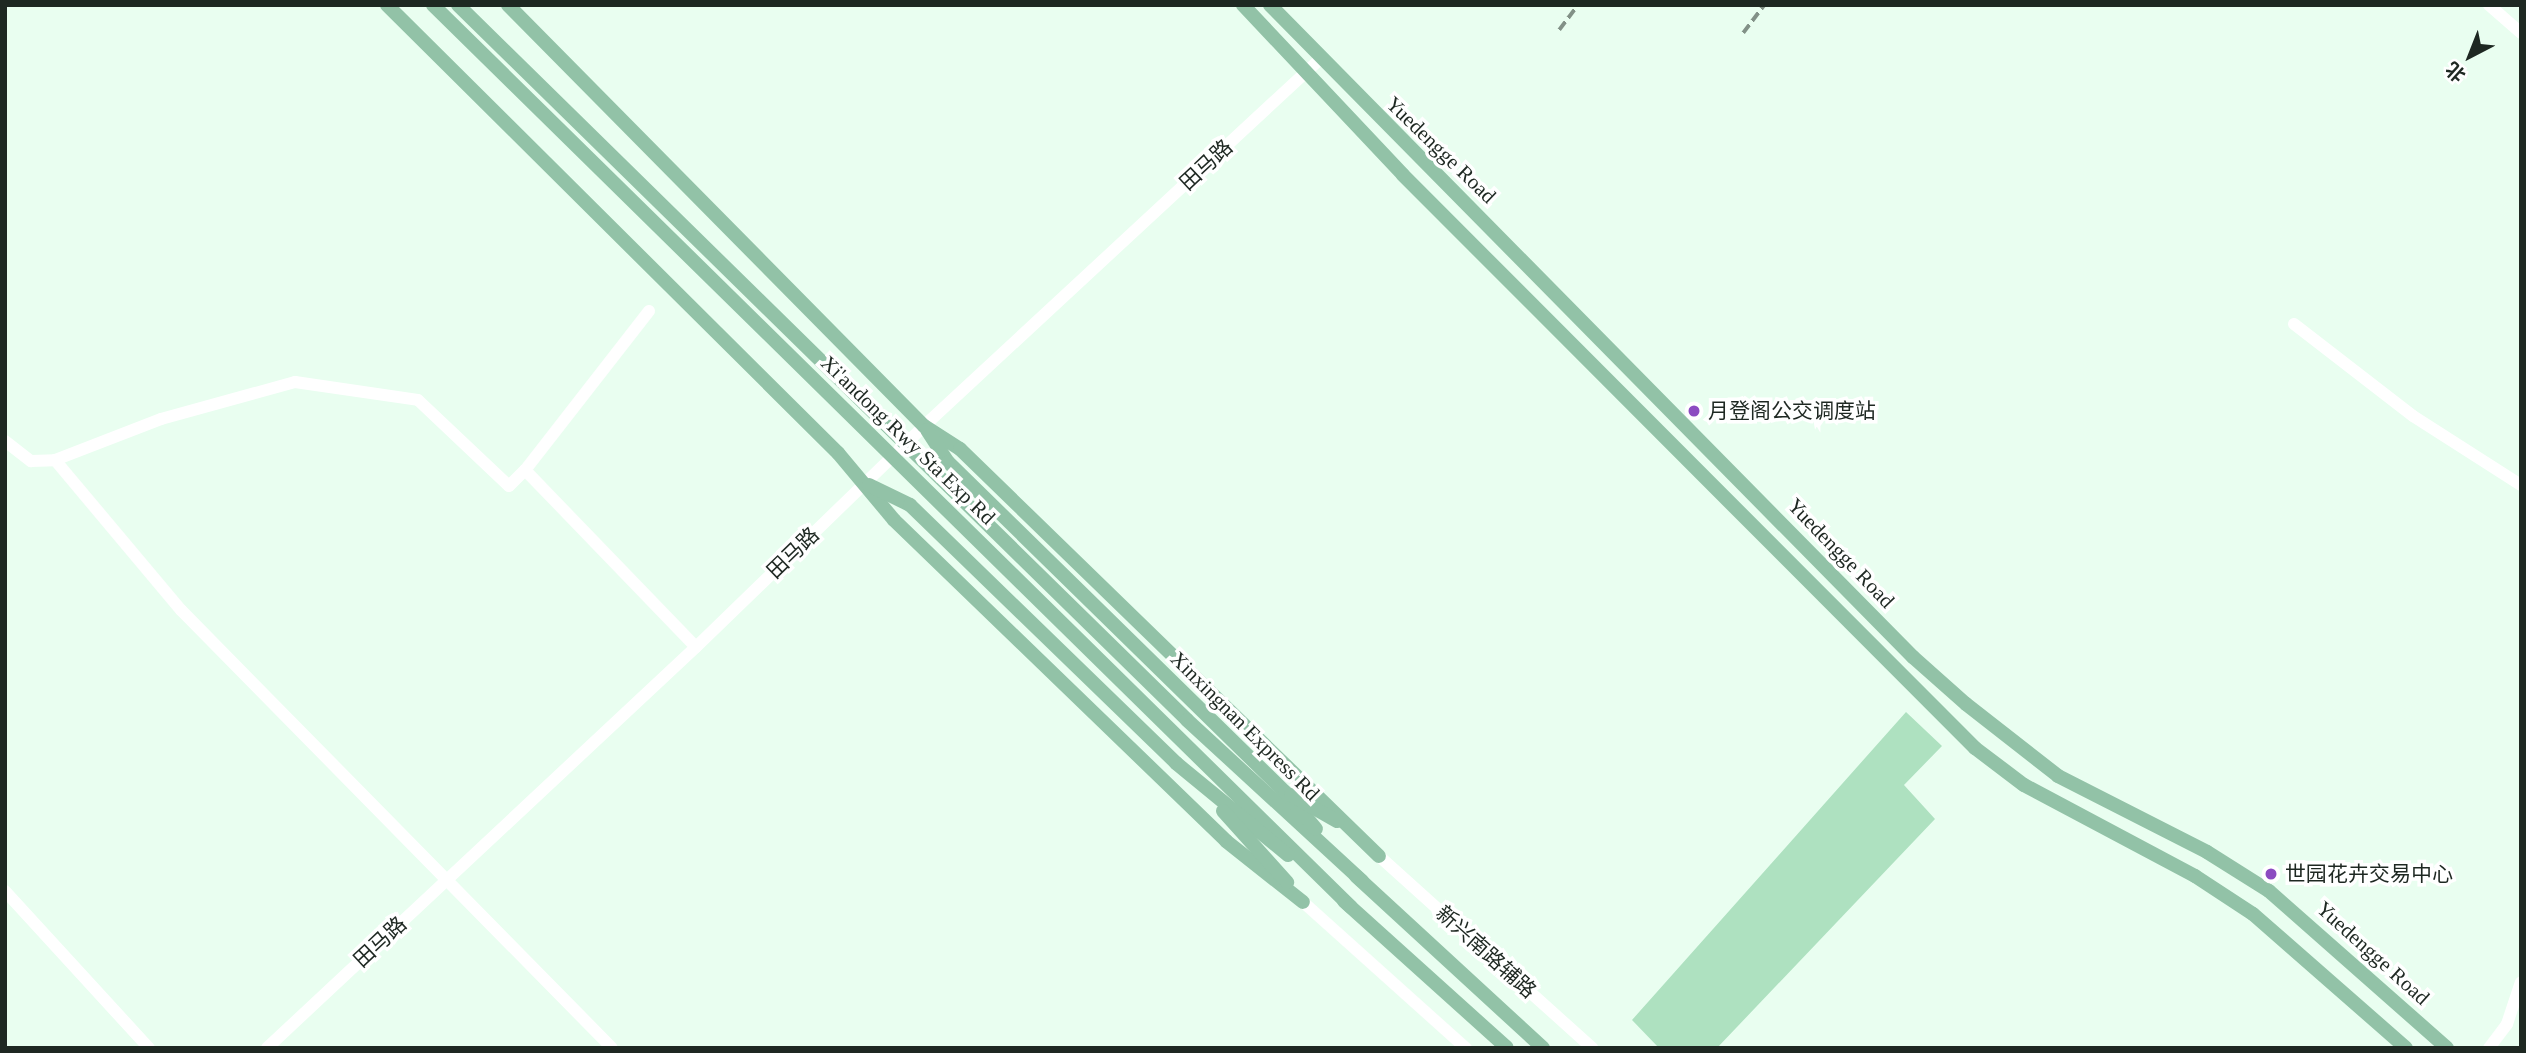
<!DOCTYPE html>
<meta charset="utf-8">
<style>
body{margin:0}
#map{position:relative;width:2526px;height:1053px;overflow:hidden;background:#e9fef0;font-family:"Times New Roman","Noto Sans SC",serif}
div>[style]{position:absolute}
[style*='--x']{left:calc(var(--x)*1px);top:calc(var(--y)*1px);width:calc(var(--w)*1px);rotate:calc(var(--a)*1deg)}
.green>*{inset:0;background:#aee1c0}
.minor>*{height:12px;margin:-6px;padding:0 6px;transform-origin:6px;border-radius:6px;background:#fff}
.major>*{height:14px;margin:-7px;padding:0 7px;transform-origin:7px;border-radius:7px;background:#92c2a7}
.rail>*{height:3.5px;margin-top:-1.75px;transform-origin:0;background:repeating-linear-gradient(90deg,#829187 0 10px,transparent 0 15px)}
.dots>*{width:19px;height:19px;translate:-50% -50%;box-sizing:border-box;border:4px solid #fff;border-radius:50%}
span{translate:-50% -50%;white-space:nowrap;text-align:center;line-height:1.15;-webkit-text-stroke:7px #fff;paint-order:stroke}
.street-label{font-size:21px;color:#1e2822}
.poi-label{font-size:21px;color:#1e2822}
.left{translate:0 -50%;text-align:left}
.frame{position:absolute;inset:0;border:7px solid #1e2822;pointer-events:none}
.north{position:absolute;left:2435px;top:21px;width:70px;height:70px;-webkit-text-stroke:5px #fff;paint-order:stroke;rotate:222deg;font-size:19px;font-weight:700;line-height:28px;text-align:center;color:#1e2822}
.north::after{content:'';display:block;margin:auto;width:24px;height:32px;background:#1e2822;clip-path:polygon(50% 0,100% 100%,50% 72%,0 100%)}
</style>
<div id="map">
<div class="green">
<i style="clip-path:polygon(1906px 712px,1942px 746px,1904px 785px,1935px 819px,1717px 1048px,1659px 1048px,1632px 1020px)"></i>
</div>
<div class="minor">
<i style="--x:2489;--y:5;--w:43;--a:41.2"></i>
<i style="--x:649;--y:311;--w:202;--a:127.9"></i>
<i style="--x:525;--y:470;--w:246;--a:46"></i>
<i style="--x:2294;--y:324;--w:150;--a:37.7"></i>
<i style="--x:2413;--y:416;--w:128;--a:32.6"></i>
<i style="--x:5;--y:441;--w:33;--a:38"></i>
<i style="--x:31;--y:461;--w:24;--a:-2"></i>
<i style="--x:55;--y:460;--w:114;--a:-21.1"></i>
<i style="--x:161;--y:419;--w:139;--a:-15.4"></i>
<i style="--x:295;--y:382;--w:124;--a:8.3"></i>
<i style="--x:418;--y:400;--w:125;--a:43.4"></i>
<i style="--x:509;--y:486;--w:23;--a:-45"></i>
<i style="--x:55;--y:460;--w:196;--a:50"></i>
<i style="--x:181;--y:610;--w:614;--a:45.46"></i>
<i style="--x:1379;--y:856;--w:287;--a:42"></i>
<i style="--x:5;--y:891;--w:213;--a:47.5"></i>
<i style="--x:1303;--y:902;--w:219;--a:41.9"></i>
<i style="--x:267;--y:1048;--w:587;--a:-43.07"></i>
<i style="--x:696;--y:647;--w:318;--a:-44.1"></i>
<i style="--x:924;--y:426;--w:538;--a:-42.82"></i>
<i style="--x:2489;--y:1048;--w:30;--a:-53"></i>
<i style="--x:2507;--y:1024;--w:44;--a:-71.6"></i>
</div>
<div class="major">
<i style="--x:387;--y:5;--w:636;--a:44.81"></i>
<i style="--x:838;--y:453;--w:87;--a:50.1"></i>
<i style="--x:894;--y:520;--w:462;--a:44"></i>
<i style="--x:1226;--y:841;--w:98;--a:38.4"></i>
<i style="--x:433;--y:5;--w:1287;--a:44.5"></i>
<i style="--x:458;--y:5;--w:1021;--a:44.44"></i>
<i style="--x:1187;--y:720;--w:238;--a:42.6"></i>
<i style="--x:508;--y:5;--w:592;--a:45.34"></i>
<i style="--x:924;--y:426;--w:43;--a:32.6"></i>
<i style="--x:960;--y:449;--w:584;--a:44.17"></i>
<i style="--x:1243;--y:5;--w:233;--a:46.7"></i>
<i style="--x:1403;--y:175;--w:810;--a:45.05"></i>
<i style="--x:1975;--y:748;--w:61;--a:37.1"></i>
<i style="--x:2024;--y:785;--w:194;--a:28"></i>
<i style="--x:2195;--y:876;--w:69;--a:33.2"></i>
<i style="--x:2253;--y:914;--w:203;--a:41.2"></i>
<i style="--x:1270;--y:5;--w:916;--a:45.4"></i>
<i style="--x:1913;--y:657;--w:71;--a:41.6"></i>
<i style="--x:1966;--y:704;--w:117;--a:38"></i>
<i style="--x:2058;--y:776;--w:167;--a:27"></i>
<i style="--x:2207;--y:852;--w:73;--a:32.2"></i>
<i style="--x:2269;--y:891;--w:237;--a:41.4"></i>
<i style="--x:927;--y:430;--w:38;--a:57"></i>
<i style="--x:948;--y:462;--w:472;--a:44.4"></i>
<i style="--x:1285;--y:792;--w:48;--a:50"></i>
<i style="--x:869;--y:485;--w:46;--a:26"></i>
<i style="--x:910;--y:505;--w:371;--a:44.1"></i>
<i style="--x:1176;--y:763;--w:145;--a:39.4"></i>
<i style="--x:1291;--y:795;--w:53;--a:29.5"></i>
<i style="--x:1223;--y:811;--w:96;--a:48"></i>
<i style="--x:1356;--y:876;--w:254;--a:42.6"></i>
<i style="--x:1344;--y:901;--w:219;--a:42"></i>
</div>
<div class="rail">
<i style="--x:1559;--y:30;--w:31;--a:-53"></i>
<i style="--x:1743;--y:33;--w:35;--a:-53"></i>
</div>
<div class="dots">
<i style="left:1694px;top:411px;background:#8c4bc1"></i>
<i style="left:2271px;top:874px;background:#8c4bc1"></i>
</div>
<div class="street-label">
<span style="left:1441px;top:150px;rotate:44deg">Yuedengge Road</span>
<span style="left:1206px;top:165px;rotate:-43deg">田马路</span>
<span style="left:908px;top:440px;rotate:44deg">Xi'andong Rwy Sta Exp Rd</span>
<span style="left:793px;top:553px;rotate:-44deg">田马路</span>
<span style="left:1841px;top:553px;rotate:46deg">Yuedengge Road</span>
<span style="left:1245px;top:726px;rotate:45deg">Xinxingnan Express Rd</span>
<span style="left:380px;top:942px;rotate:-43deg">田马路</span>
<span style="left:1486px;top:952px;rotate:42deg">新兴南路辅路</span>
<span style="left:2373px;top:953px;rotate:42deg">Yuedengge Road</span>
</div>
<div class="poi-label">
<span class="left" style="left:1708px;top:411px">月登阁公交调度站</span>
<span class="left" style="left:2285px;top:874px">世园花卉交易中心</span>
</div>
<div class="frame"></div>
<div class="north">北</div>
</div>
